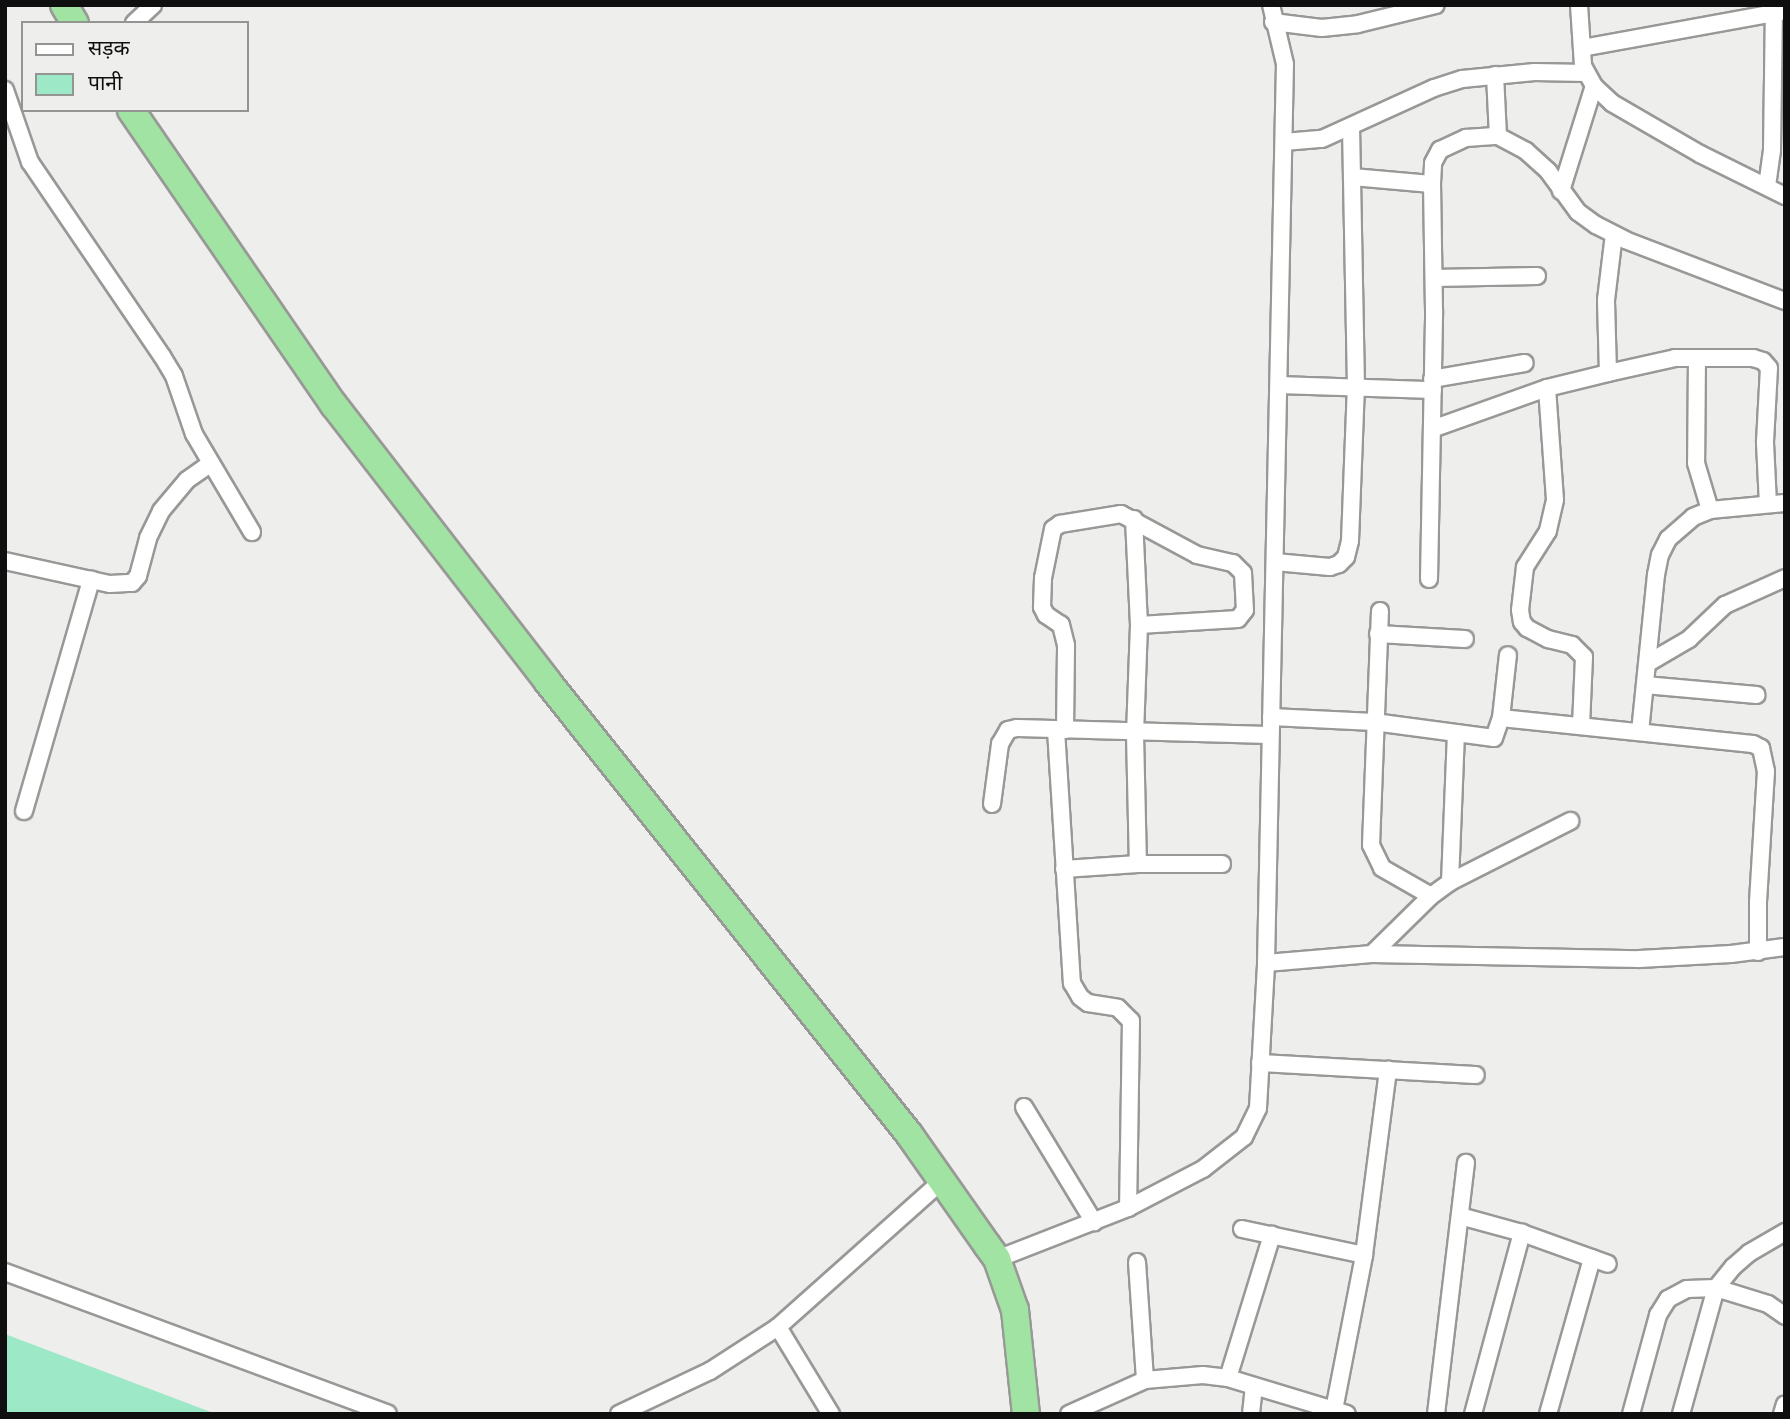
<!DOCTYPE html>
<meta charset="utf-8">
<style>
body{margin:0}
#map{position:relative;width:1790px;height:1419px;overflow:hidden;background:#eeefec;font-family:"Roboto Serif","Noto Sans Devanagari",serif}
div>[style]{position:absolute}
[style*='--x']{left:calc(var(--x)*1px);top:calc(var(--y)*1px);width:calc(var(--w)*1px);rotate:calc(var(--a)*1deg)}
.water>*{inset:0;background:#9ce8c7}
.roads{filter:drop-shadow(2px 0 #989996) drop-shadow(-2px 0 #989996) drop-shadow(0 2px #989996) drop-shadow(0 -2px #989996)}
.minor>*{height:16px;margin:-8px;padding:0 8px;transform-origin:8px;border-radius:8px;background:#fff}
.trunk>*{height:26px;margin:-13px;padding:0 13px;transform-origin:13px;border-radius:13px;background:#a0e3a2}
span{translate:-50% -50%;white-space:nowrap;text-align:center;line-height:1.15;-webkit-text-stroke:7px #eeefec;paint-order:stroke}
.frame{position:absolute;inset:0;border:7px solid #0e0f0e;pointer-events:none}
.legend{position:absolute;left:21px;top:21px;width:228px;height:91px;box-sizing:border-box;background:#eeefec;border:2px solid #949593;margin:0;padding:9px 12px;list-style:none;font-size:21px;color:#0e0f0e}
.legend li{display:flex;align-items:center;gap:14px;height:35px}
.legend b{width:35px;border:2px solid #949593}
</style>
<div id="map">
<div class="water">
<i style="clip-path:polygon(5px 1334px,216px 1414px,5px 1414px)"></i>
</div>
<div class="roads">
<div class="minor">
<i style="--x:1579;--y:5;--w:61;--a:86.2"></i>
<i style="--x:1583;--y:66;--w:23;--a:61"></i>
<i style="--x:1594;--y:86;--w:25;--a:43"></i>
<i style="--x:1612;--y:103;--w:102;--a:30.1"></i>
<i style="--x:1700;--y:154;--w:95;--a:26.3"></i>
<i style="--x:1273;--y:22;--w:49;--a:7"></i>
<i style="--x:1322;--y:28;--w:36;--a:-6"></i>
<i style="--x:1358;--y:24;--w:80;--a:-13.7"></i>
<i style="--x:134;--y:23;--w:26;--a:-43"></i>
<i style="--x:1582;--y:48;--w:206;--a:-10.3"></i>
<i style="--x:1495;--y:75;--w:61;--a:87.2"></i>
<i style="--x:5;--y:90;--w:76;--a:70.9"></i>
<i style="--x:30;--y:162;--w:235;--a:55.8"></i>
<i style="--x:162;--y:356;--w:23;--a:59"></i>
<i style="--x:174;--y:376;--w:61;--a:71"></i>
<i style="--x:194;--y:434;--w:114;--a:59.4"></i>
<i style="--x:1284;--y:142;--w:38;--a:-5"></i>
<i style="--x:1322;--y:139;--w:123;--a:-24.5"></i>
<i style="--x:1434;--y:88;--w:29;--a:-18"></i>
<i style="--x:1462;--y:79;--w:73;--a:-5.5"></i>
<i style="--x:1535;--y:72;--w:51;--a:1.1"></i>
<i style="--x:1352;--y:177;--w:80;--a:5"></i>
<i style="--x:1767;--y:186;--w:37;--a:-82"></i>
<i style="--x:1772;--y:149;--w:137;--a:-89.2"></i>
<i style="--x:1561;--y:191;--w:110;--a:-72.6"></i>
<i style="--x:1434;--y:278;--w:103;--a:-1.1"></i>
<i style="--x:1697;--y:358;--w:105;--a:90.5"></i>
<i style="--x:1696;--y:463;--w:49;--a:73.4"></i>
<i style="--x:1608;--y:373;--w:73;--a:-91.6"></i>
<i style="--x:1606;--y:300;--w:66;--a:-83.1"></i>
<i style="--x:1432;--y:379;--w:94;--a:-9.8"></i>
<i style="--x:1279;--y:385;--w:154;--a:1.9"></i>
<i style="--x:1547;--y:388;--w:112;--a:85.9"></i>
<i style="--x:1555;--y:500;--w:32;--a:103"></i>
<i style="--x:1548;--y:531;--w:43;--a:122.6"></i>
<i style="--x:1525;--y:567;--w:43;--a:96.6"></i>
<i style="--x:1520;--y:610;--w:12;--a:81"></i>
<i style="--x:1522;--y:622;--w:8;--a:50"></i>
<i style="--x:1527;--y:628;--w:24;--a:28"></i>
<i style="--x:1548;--y:639;--w:25;--a:14"></i>
<i style="--x:1572;--y:645;--w:17;--a:45"></i>
<i style="--x:1584;--y:657;--w:68;--a:92.5"></i>
<i style="--x:1432;--y:429;--w:122;--a:-19.6"></i>
<i style="--x:1547;--y:388;--w:63;--a:-13.8"></i>
<i style="--x:1608;--y:373;--w:69;--a:-12.6"></i>
<i style="--x:1675;--y:358;--w:78;--a:0"></i>
<i style="--x:1753;--y:358;--w:10;--a:17"></i>
<i style="--x:1763;--y:361;--w:9;--a:49"></i>
<i style="--x:1769;--y:368;--w:75;--a:93.1"></i>
<i style="--x:1765;--y:443;--w:61;--a:87.2"></i>
<i style="--x:1134;--y:519;--w:106;--a:87.3"></i>
<i style="--x:1139;--y:625;--w:109;--a:92.1"></i>
<i style="--x:1135;--y:734;--w:130;--a:88.7"></i>
<i style="--x:5;--y:561;--w:107;--a:12.4"></i>
<i style="--x:110;--y:584;--w:22;--a:-3"></i>
<i style="--x:132;--y:583;--w:9;--a:-49"></i>
<i style="--x:138;--y:576;--w:39;--a:-75"></i>
<i style="--x:148;--y:538;--w:30;--a:-64"></i>
<i style="--x:161;--y:511;--w:40;--a:-50"></i>
<i style="--x:187;--y:480;--w:29;--a:-35"></i>
<i style="--x:1275;--y:562;--w:55;--a:5.2"></i>
<i style="--x:1330;--y:567;--w:9;--a:-18"></i>
<i style="--x:1339;--y:564;--w:10;--a:-45"></i>
<i style="--x:1346;--y:557;--w:16;--a:-76"></i>
<i style="--x:1350;--y:541;--w:154;--a:-87.8"></i>
<i style="--x:1356;--y:387;--w:259;--a:-91.1"></i>
<i style="--x:1429;--y:579;--w:269;--a:-88.9"></i>
<i style="--x:1434;--y:310;--w:126;--a:-90.9"></i>
<i style="--x:1432;--y:184;--w:21;--a:-87"></i>
<i style="--x:1433;--y:163;--w:15;--a:-62"></i>
<i style="--x:1440;--y:150;--w:29;--a:-25"></i>
<i style="--x:1466;--y:138;--w:32;--a:-4"></i>
<i style="--x:1498;--y:136;--w:32;--a:28"></i>
<i style="--x:1526;--y:151;--w:30;--a:42"></i>
<i style="--x:1548;--y:171;--w:51;--a:53.8"></i>
<i style="--x:1578;--y:212;--w:22;--a:36"></i>
<i style="--x:1596;--y:225;--w:33;--a:27"></i>
<i style="--x:1625;--y:240;--w:171;--a:20.9"></i>
<i style="--x:1380;--y:611;--w:234;--a:92.2"></i>
<i style="--x:1371;--y:845;--w:25;--a:64"></i>
<i style="--x:1382;--y:868;--w:56;--a:29.7"></i>
<i style="--x:1378;--y:634;--w:87;--a:3.3"></i>
<i style="--x:1648;--y:663;--w:48;--a:-30.3"></i>
<i style="--x:1689;--y:639;--w:50;--a:-43.4"></i>
<i style="--x:1725;--y:605;--w:66;--a:-24.2"></i>
<i style="--x:1645;--y:685;--w:112;--a:5.1"></i>
<i style="--x:1271;--y:717;--w:103;--a:2.8"></i>
<i style="--x:1374;--y:722;--w:121;--a:7.6"></i>
<i style="--x:1494;--y:738;--w:21;--a:-71"></i>
<i style="--x:1501;--y:718;--w:63;--a:-83.7"></i>
<i style="--x:1501;--y:718;--w:253;--a:5.9"></i>
<i style="--x:1753;--y:744;--w:9;--a:27"></i>
<i style="--x:1761;--y:748;--w:24;--a:78"></i>
<i style="--x:1766;--y:771;--w:132;--a:93.5"></i>
<i style="--x:1758;--y:903;--w:49;--a:90"></i>
<i style="--x:1056;--y:730;--w:254;--a:86.4"></i>
<i style="--x:1072;--y:983;--w:16;--a:60"></i>
<i style="--x:1080;--y:997;--w:10;--a:37"></i>
<i style="--x:1088;--y:1003;--w:30;--a:9"></i>
<i style="--x:1118;--y:1008;--w:18;--a:45"></i>
<i style="--x:1131;--y:1021;--w:187;--a:90.9"></i>
<i style="--x:1065;--y:730;--w:85;--a:-89.3"></i>
<i style="--x:1066;--y:645;--w:21;--a:-104"></i>
<i style="--x:1061;--y:625;--w:18;--a:-146"></i>
<i style="--x:1046;--y:615;--w:9;--a:-117"></i>
<i style="--x:1042;--y:607;--w:29;--a:-88"></i>
<i style="--x:1043;--y:578;--w:50;--a:-78.5"></i>
<i style="--x:1053;--y:529;--w:9;--a:-36"></i>
<i style="--x:1060;--y:524;--w:62;--a:-9.3"></i>
<i style="--x:1121;--y:514;--w:86;--a:28.3"></i>
<i style="--x:1197;--y:555;--w:37;--a:13"></i>
<i style="--x:1233;--y:563;--w:14;--a:45"></i>
<i style="--x:1243;--y:573;--w:37;--a:87"></i>
<i style="--x:1245;--y:610;--w:11;--a:128"></i>
<i style="--x:1238;--y:619;--w:99;--a:176.5"></i>
<i style="--x:1640;--y:732;--w:158;--a:-84.2"></i>
<i style="--x:1656;--y:575;--w:20;--a:-79"></i>
<i style="--x:1660;--y:555;--w:18;--a:-63"></i>
<i style="--x:1668;--y:539;--w:33;--a:-41"></i>
<i style="--x:1693;--y:517;--w:18;--a:-22"></i>
<i style="--x:1710;--y:510;--w:75;--a:-5.3"></i>
<i style="--x:992;--y:804;--w:61;--a:-82.4"></i>
<i style="--x:1000;--y:744;--w:16;--a:-60"></i>
<i style="--x:1008;--y:730;--w:9;--a:-13"></i>
<i style="--x:1017;--y:728;--w:253;--a:1.6"></i>
<i style="--x:24;--y:811;--w:241;--a:-73.8"></i>
<i style="--x:1064;--y:869;--w:74;--a:-3.9"></i>
<i style="--x:1138;--y:864;--w:84;--a:0"></i>
<i style="--x:1450;--y:882;--w:149;--a:-87.7"></i>
<i style="--x:1372;--y:954;--w:83;--a:-44.5"></i>
<i style="--x:1431;--y:896;--w:24;--a:-36"></i>
<i style="--x:1450;--y:882;--w:135;--a:-26.9"></i>
<i style="--x:1266;--y:963;--w:106;--a:-4.9"></i>
<i style="--x:1372;--y:954;--w:267;--a:1.1"></i>
<i style="--x:1639;--y:959;--w:92;--a:-3.1"></i>
<i style="--x:1731;--y:954;--w:54;--a:-7.4"></i>
<i style="--x:1260;--y:1063;--w:216;--a:3.2"></i>
<i style="--x:1024;--y:1107;--w:135;--a:58.7"></i>
<i style="--x:1460;--y:1216;--w:64;--a:15.3"></i>
<i style="--x:1522;--y:1233;--w:91;--a:19.8"></i>
<i style="--x:1242;--y:1229;--w:125;--a:12"></i>
<i style="--x:997;--y:1259;--w:141;--a:-21.3"></i>
<i style="--x:1128;--y:1208;--w:85;--a:-27.5"></i>
<i style="--x:1203;--y:1169;--w:52;--a:-38"></i>
<i style="--x:1244;--y:1137;--w:32;--a:-64"></i>
<i style="--x:1258;--y:1108;--w:145;--a:-86.8"></i>
<i style="--x:1266;--y:963;--w:899;--a:-88.79"></i>
<i style="--x:1285;--y:64;--w:61;--a:-103.3"></i>
<i style="--x:1137;--y:1262;--w:118;--a:86.1"></i>
<i style="--x:5;--y:1272;--w:408;--a:20.3"></i>
<i style="--x:778;--y:1327;--w:102;--a:58.7"></i>
<i style="--x:1228;--y:1378;--w:150;--a:-72.9"></i>
<i style="--x:1334;--y:1410;--w:158;--a:-79"></i>
<i style="--x:1364;--y:1255;--w:187;--a:-82.6"></i>
<i style="--x:619;--y:1414;--w:101;--a:-25.3"></i>
<i style="--x:710;--y:1371;--w:81;--a:-32.9"></i>
<i style="--x:778;--y:1327;--w:220;--a:-41.7"></i>
<i style="--x:1069;--y:1414;--w:83;--a:-24.1"></i>
<i style="--x:1145;--y:1380;--w:58;--a:-4.9"></i>
<i style="--x:1203;--y:1375;--w:25;--a:7"></i>
<i style="--x:1228;--y:1378;--w:124;--a:16.8"></i>
<i style="--x:1251;--y:1414;--w:27;--a:-84"></i>
<i style="--x:1436;--y:1414;--w:253;--a:-83.2"></i>
<i style="--x:1473;--y:1414;--w:188;--a:-74.9"></i>
<i style="--x:1548;--y:1414;--w:162;--a:-74.2"></i>
<i style="--x:1631;--y:1414;--w:103;--a:-74.7"></i>
<i style="--x:1658;--y:1315;--w:19;--a:-58"></i>
<i style="--x:1668;--y:1299;--w:21;--a:-28"></i>
<i style="--x:1687;--y:1289;--w:29;--a:-2"></i>
<i style="--x:1716;--y:1288;--w:54;--a:17.1"></i>
<i style="--x:1768;--y:1304;--w:21;--a:35"></i>
<i style="--x:1681;--y:1414;--w:131;--a:-74.5"></i>
<i style="--x:1716;--y:1288;--w:27;--a:-51"></i>
<i style="--x:1733;--y:1267;--w:21;--a:-41"></i>
<i style="--x:1749;--y:1253;--w:42;--a:-30.3"></i>
<i style="--x:1782;--y:1414;--w:10;--a:-73"></i>
</div>
<div class="trunk">
<i style="--x:64;--y:5;--w:21;--a:59"></i>
<i style="--x:131;--y:110;--w:358;--a:55.5"></i>
<i style="--x:334;--y:405;--w:349;--a:52.3"></i>
<i style="--x:547;--y:681;--w:580;--a:51.37"></i>
<i style="--x:909;--y:1134;--w:136;--a:54.9"></i>
<i style="--x:987;--y:1245;--w:17;--a:54"></i>
<i style="--x:997;--y:1259;--w:54;--a:70.6"></i>
<i style="--x:1015;--y:1310;--w:105;--a:84"></i>
</div>
</div>
<div class="frame"></div>
<ul class="legend">
<li><b style="height:9px;background:#fff"></b>सड़क</li>
<li><b style="height:19px;background:#9ce8c7"></b>पानी</li>
</ul>
</div>
